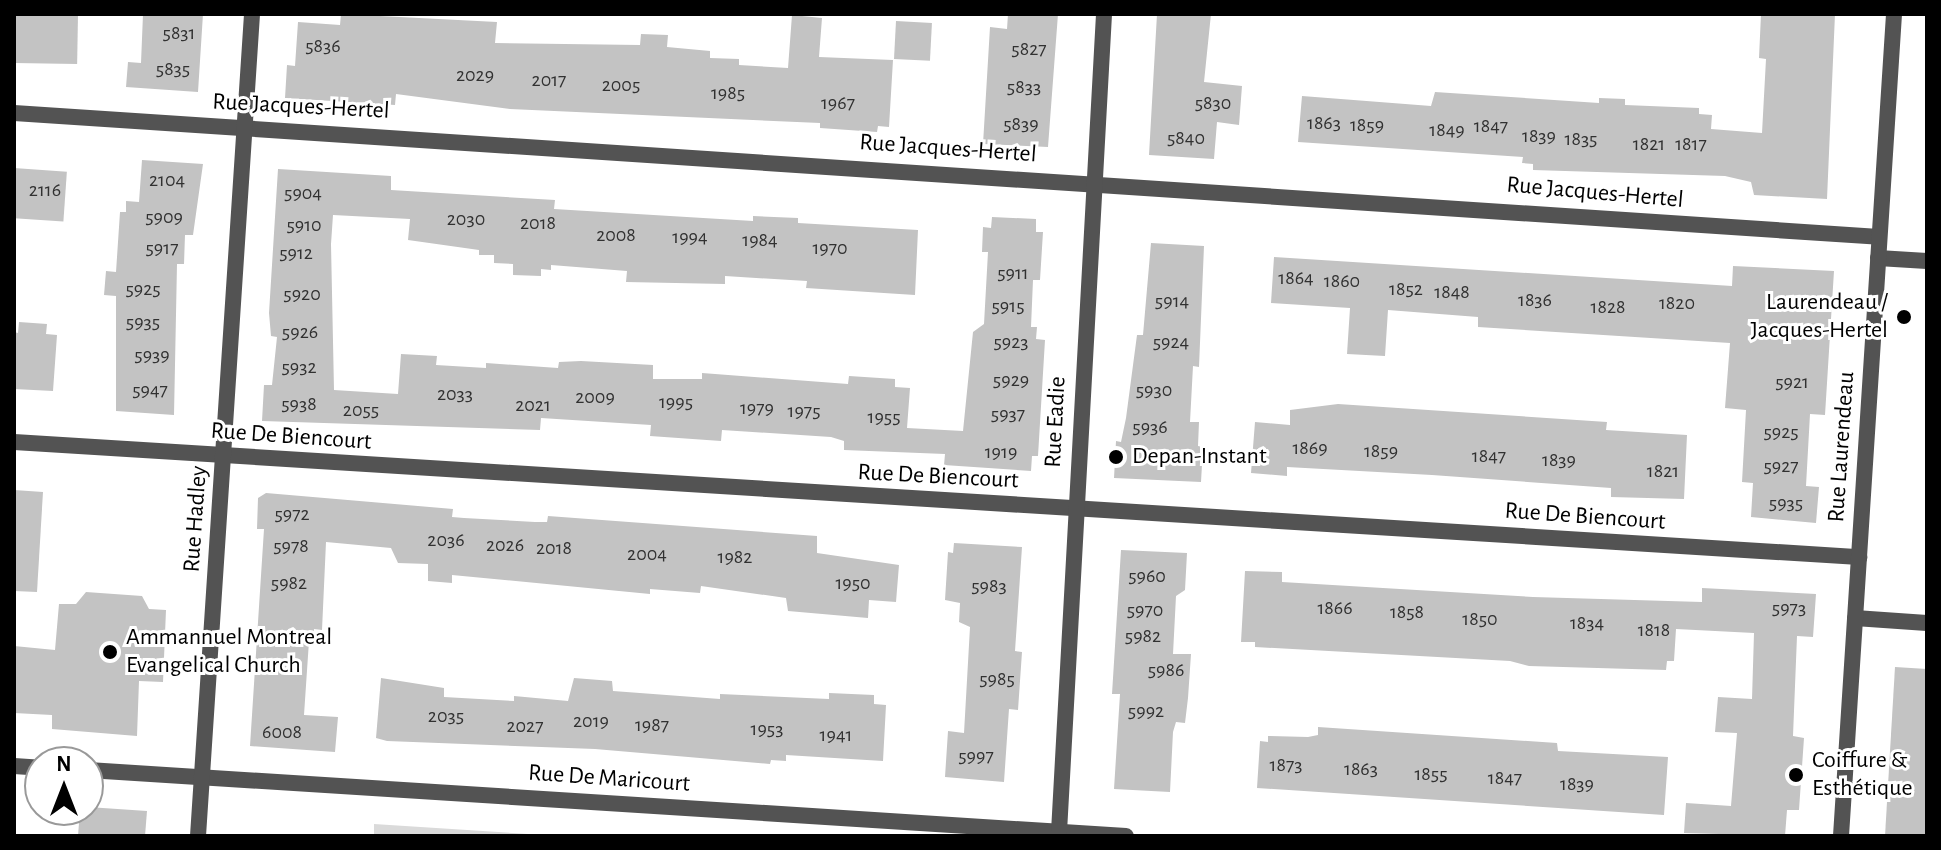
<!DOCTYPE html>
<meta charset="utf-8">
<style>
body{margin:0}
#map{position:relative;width:1941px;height:850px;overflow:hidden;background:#fff;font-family:"Alegreya Sans",sans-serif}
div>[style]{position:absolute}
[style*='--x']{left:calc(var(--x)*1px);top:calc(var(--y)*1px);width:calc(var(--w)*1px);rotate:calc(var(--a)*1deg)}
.green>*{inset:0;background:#dadada}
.building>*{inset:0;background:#c3c3c3;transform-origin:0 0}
.minor>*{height:16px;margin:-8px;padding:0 8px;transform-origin:8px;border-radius:8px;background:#535353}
.dots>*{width:22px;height:22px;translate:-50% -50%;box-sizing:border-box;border:4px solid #fff;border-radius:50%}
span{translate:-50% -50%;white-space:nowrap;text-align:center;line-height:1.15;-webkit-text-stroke:6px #fff;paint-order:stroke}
.number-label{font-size:20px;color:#313131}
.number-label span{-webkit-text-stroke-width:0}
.street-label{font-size:24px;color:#000}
.poi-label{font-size:24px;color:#000}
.right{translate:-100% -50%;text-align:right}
.left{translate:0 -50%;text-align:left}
.frame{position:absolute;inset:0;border:16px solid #000;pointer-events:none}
.north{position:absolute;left:24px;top:746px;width:80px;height:80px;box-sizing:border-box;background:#fff;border:2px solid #999;border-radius:50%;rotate:0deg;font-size:22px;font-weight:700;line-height:32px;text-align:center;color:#000}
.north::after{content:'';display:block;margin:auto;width:28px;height:36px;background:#000;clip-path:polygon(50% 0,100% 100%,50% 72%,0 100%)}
</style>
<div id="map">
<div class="green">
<i style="clip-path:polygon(374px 824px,560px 836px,374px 836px)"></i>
</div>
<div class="building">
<i style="left:15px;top:14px;width:63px;height:49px;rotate:1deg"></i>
<i style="clip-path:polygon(143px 14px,203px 14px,198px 92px,126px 87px,128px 62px,141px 63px)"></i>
<i style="clip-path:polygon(341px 14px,497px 22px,495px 43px,640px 45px,641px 34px,668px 35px,667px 47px,710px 51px,710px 58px,739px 59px,739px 65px,788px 68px,792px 15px,822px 18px,819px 57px,893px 60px,889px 127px,878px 126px,877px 132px,820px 128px,820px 123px,510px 109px,396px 94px,395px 105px,285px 98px,287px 65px,295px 66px,298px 22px,340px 25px)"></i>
<i style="clip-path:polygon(1008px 14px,1058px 14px,1048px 147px,983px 144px,990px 27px,1007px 29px)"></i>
<i style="clip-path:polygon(1157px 14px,1211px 14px,1204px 82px,1242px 86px,1239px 125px,1217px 122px,1214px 159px,1149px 155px)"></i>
<i style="clip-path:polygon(1761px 14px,1835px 14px,1827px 199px,1754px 195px,1751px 182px,1725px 176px,1533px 170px,1533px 164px,1522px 163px,1523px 157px,1298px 142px,1302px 96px,1431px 106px,1435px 92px,1599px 103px,1599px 98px,1625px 99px,1625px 105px,1699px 108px,1699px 114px,1712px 115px,1711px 129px,1762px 133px,1766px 59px,1759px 58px)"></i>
<i style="left:896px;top:21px;width:36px;height:38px;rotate:3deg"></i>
<i style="clip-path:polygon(142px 160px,203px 164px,193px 235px,185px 235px,184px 264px,177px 264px,174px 415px,116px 411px,116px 296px,104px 295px,106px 271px,116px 272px,120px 212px,126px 212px,126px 201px,139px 202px)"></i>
<i style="left:14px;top:168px;width:53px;height:50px;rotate:4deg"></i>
<i style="clip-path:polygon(278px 169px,391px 176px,391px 190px,555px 200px,554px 209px,753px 221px,753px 216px,798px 218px,798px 223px,918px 230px,915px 295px,806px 288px,807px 281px,725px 276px,725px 284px,626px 282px,627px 271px,551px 265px,551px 270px,541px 269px,541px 276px,513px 275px,513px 264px,494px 263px,494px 255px,479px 255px,479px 250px,408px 240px,410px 219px,333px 215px,331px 244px,334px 390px,398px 394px,401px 354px,437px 356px,436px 365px,486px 368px,486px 363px,558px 368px,559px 362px,581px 361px,653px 365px,653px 379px,702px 379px,702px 373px,848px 384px,849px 376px,895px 379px,895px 387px,910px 388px,907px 428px,963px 431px,973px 332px,984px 324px,988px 252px,982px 252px,983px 227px,991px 228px,992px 217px,1036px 219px,1036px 232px,1043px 232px,1040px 280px,1033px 280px,1031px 327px,1037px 327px,1036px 339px,1045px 340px,1038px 456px,1032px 456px,1031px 471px,944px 465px,945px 454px,844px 450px,844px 441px,831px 437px,722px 430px,721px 441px,650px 436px,651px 425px,541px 418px,540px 430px,262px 421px,264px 385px,272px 385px,277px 337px,271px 336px,269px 313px)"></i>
<i style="clip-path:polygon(1151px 243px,1204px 246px,1199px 367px,1193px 366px,1190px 422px,1199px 422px,1198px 446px,1203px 447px,1201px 482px,1114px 478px,1116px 441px,1121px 442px,1126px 418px,1137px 335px,1143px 335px)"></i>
<i style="clip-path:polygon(1274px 257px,1732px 286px,1733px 266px,1834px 271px,1825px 415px,1810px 414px,1806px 486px,1819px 487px,1816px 523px,1751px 517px,1753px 483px,1742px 482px,1746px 410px,1725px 408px,1730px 343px,1478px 327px,1478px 317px,1388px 310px,1385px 356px,1347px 354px,1350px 308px,1271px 303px)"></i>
<i style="clip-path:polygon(19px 322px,47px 324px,46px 334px,57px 335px,53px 391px,14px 389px,14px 332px,18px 333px)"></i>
<i style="clip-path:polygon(1338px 404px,1607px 422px,1606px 430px,1687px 435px,1684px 499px,1611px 497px,1611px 488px,1432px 475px,1287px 467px,1287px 476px,1251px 473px,1255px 422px,1290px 425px,1290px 410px)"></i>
<i style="clip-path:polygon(14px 490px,43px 492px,37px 592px,14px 591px)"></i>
<i style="clip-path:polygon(266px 493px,453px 509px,452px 517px,464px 518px,535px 522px,547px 522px,548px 516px,817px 536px,817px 553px,899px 565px,896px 602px,869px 600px,868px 618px,788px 611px,786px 598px,701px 586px,700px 593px,650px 589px,650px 594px,452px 575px,452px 583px,428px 581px,428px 564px,398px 563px,391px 548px,326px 542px,322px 630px,314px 629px,313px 641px,309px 641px,304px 715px,338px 717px,335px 752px,250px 746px,264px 529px,257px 529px,258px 498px)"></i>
<i style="clip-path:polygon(954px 543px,1022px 547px,1015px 651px,1022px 652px,1018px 710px,1009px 709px,1004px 782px,945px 777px,948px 731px,964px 733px,970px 627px,959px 622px,960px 603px,945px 600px,948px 552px,953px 553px)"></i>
<i style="clip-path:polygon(1121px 550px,1187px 553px,1185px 590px,1176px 596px,1173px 654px,1191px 654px,1188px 698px,1185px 723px,1176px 722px,1173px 732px,1170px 792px,1114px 789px,1120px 694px,1112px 694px)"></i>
<i style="clip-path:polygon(1245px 571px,1282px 572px,1282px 582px,1533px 597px,1702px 602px,1702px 588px,1816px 594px,1813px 637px,1797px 636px,1793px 736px,1804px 738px,1799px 810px,1787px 810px,1785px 836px,1684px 833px,1686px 803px,1731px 806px,1737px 733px,1715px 732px,1718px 697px,1752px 699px,1754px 633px,1676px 629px,1674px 661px,1667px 661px,1666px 670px,1529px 666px,1510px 661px,1255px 647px,1255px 642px,1241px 642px)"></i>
<i style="clip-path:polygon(86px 592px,142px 596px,149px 609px,166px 610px,163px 682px,139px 681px,137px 736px,52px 729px,52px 715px,14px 713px,14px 646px,55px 650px,59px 604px,76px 604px)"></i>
<i style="clip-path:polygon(1895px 667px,1927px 669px,1927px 836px,1885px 836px)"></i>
<i style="clip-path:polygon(381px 678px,444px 688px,444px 697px,514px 701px,514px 696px,568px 701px,574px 678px,612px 681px,613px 691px,720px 699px,720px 694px,829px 699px,829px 693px,874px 695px,874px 704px,886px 705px,883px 761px,786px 755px,786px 761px,771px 760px,770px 764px,595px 749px,387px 741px,376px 738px)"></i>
<i style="clip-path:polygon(1318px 727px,1557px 743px,1558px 751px,1668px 757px,1664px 815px,1257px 788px,1260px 741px,1268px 742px,1268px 736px,1308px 737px,1318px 735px)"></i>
<i style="clip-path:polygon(88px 807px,147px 811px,145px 836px,78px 836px,80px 810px)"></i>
</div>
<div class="minor">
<i style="--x:14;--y:113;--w:1869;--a:3.8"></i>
<i style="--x:1878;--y:258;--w:49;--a:3.5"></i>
<i style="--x:14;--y:442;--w:1849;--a:3.57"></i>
<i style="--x:1855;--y:618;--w:72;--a:4"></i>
<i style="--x:14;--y:766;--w:26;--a:4"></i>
<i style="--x:88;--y:770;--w:1040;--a:3.64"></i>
<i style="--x:1059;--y:832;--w:819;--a:-86.85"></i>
<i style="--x:198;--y:836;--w:824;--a:-86.24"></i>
<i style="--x:1841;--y:836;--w:824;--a:-86.31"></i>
</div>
<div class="dots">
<i style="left:1904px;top:317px;background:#000"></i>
<i style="left:1116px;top:457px;background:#000"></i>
<i style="left:110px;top:652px;background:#000"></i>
<i style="left:1796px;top:775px;background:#000"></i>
</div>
<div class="number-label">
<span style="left:179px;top:33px">5831</span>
<span style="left:323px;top:46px">5836</span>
<span style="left:1029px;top:49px">5827</span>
<span style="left:173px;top:69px">5835</span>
<span style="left:475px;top:75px">2029</span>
<span style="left:549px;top:80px">2017</span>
<span style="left:621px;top:85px">2005</span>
<span style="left:1024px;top:87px">5833</span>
<span style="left:728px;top:93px">1985</span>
<span style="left:838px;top:103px">1967</span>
<span style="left:1213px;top:103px">5830</span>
<span style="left:1324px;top:123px">1863</span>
<span style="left:1021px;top:124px">5839</span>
<span style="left:1367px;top:125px">1859</span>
<span style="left:1491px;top:126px">1847</span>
<span style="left:1447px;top:130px">1849</span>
<span style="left:1539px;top:136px">1839</span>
<span style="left:1186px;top:138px">5840</span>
<span style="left:1581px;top:139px">1835</span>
<span style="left:1649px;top:144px">1821</span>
<span style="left:1691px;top:144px">1817</span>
<span style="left:167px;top:180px">2104</span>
<span style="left:45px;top:190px">2116</span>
<span style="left:303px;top:193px">5904</span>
<span style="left:164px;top:217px">5909</span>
<span style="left:466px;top:219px">2030</span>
<span style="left:538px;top:223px">2018</span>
<span style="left:304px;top:225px">5910</span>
<span style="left:616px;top:235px">2008</span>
<span style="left:690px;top:237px">1994</span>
<span style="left:760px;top:240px">1984</span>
<span style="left:162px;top:248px">5917</span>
<span style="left:830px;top:248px">1970</span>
<span style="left:296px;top:253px">5912</span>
<span style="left:1013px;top:273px">5911</span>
<span style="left:1296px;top:278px">1864</span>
<span style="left:1342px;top:281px">1860</span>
<span style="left:143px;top:289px">5925</span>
<span style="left:1406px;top:289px">1852</span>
<span style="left:1452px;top:292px">1848</span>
<span style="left:302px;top:294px">5920</span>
<span style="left:1535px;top:300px">1836</span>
<span style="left:1172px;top:301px">5914</span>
<span style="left:1677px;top:303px">1820</span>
<span style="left:1008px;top:306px">5915</span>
<span style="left:1608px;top:307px">1828</span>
<span style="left:143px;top:322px">5935</span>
<span style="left:300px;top:332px">5926</span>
<span style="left:1011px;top:342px">5923</span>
<span style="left:1171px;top:342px">5924</span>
<span style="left:152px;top:355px">5939</span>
<span style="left:299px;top:367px">5932</span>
<span style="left:1011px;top:380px">5929</span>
<span style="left:1792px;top:382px">5921</span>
<span style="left:150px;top:390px">5947</span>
<span style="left:1154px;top:390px">5930</span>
<span style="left:455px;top:394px">2033</span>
<span style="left:595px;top:397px">2009</span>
<span style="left:676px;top:402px">1995</span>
<span style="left:299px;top:404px">5938</span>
<span style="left:533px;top:405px">2021</span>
<span style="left:757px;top:408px">1979</span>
<span style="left:361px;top:410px">2055</span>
<span style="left:804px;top:411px">1975</span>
<span style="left:1008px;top:414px">5937</span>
<span style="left:884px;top:417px">1955</span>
<span style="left:1150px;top:427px">5936</span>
<span style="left:1781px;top:432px">5925</span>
<span style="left:1310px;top:448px">1869</span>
<span style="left:1381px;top:451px">1859</span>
<span style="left:1001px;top:452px">1919</span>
<span style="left:1489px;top:456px">1847</span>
<span style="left:1559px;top:460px">1839</span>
<span style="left:1781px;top:466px">5927</span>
<span style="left:1663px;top:471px">1821</span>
<span style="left:1786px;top:503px">5935</span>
<span style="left:292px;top:514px">5972</span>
<span style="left:446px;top:540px">2036</span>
<span style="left:505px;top:545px">2026</span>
<span style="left:291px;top:546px">5978</span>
<span style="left:554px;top:548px">2018</span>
<span style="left:647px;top:554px">2004</span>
<span style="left:735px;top:557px">1982</span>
<span style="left:1147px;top:576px">5960</span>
<span style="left:289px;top:583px">5982</span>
<span style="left:853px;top:583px">1950</span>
<span style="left:989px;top:586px">5983</span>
<span style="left:1335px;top:608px">1866</span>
<span style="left:1789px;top:608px">5973</span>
<span style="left:1145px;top:610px">5970</span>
<span style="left:1407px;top:612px">1858</span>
<span style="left:1480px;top:619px">1850</span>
<span style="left:1587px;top:623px">1834</span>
<span style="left:1654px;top:630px">1818</span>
<span style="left:1143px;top:636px">5982</span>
<span style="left:1166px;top:670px">5986</span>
<span style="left:997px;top:679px">5985</span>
<span style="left:1146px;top:711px">5992</span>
<span style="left:446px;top:716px">2035</span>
<span style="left:591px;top:721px">2019</span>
<span style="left:652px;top:725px">1987</span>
<span style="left:525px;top:726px">2027</span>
<span style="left:767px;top:729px">1953</span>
<span style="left:282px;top:732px">6008</span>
<span style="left:836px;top:735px">1941</span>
<span style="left:976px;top:756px">5997</span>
<span style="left:1286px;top:765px">1873</span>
<span style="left:1361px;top:769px">1863</span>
<span style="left:1431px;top:774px">1855</span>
<span style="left:1505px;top:778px">1847</span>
<span style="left:1577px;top:784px">1839</span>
</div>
<div class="street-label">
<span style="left:301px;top:107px;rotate:3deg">Rue Jacques-Hertel</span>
<span style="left:948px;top:149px;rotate:4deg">Rue Jacques-Hertel</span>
<span style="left:1595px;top:193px;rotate:5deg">Rue Jacques-Hertel</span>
<span style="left:1056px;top:422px;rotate:-87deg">Rue Eadie</span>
<span style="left:291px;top:437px;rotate:4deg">Rue De Biencourt</span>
<span style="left:1842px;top:447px;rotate:-86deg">Rue Laurendeau</span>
<span style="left:938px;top:477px;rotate:3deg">Rue De Biencourt</span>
<span style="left:1585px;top:517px;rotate:4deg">Rue De Biencourt</span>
<span style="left:196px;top:519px;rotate:-86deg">Rue Hadley</span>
<span style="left:609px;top:779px;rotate:4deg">Rue De Maricourt</span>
</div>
<div class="poi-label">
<span class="right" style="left:1888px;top:317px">Laurendeau /<br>Jacques-Hertel</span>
<span class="left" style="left:1132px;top:457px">Depan-Instant</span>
<span class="left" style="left:126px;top:652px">Ammannuel Montreal<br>Evangelical Church</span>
<span class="left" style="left:1812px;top:775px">Coiffure &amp;<br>Esthétique</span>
</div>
<div class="frame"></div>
<div class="north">N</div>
</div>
